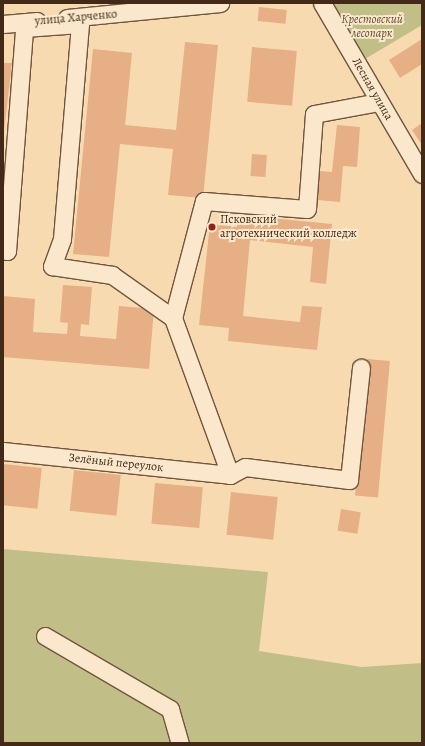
<!DOCTYPE html>
<meta charset="utf-8">
<style>
body{margin:0}
#map{position:relative;width:425px;height:746px;overflow:hidden;background:#f8dab1;font-family:Alegreya,serif}
div>[style]{position:absolute}
[style*='--x']{left:calc(var(--x)*1px);top:calc(var(--y)*1px);width:calc(var(--w)*1px);rotate:calc(var(--a)*1deg)}
.green>*{inset:0;background:#c2be88}
.building>*{inset:0;background:#e6af85;transform-origin:0 0}
.roads{filter:drop-shadow(1px 0 #70553e) drop-shadow(-1px 0 #70553e) drop-shadow(0 1px #70553e) drop-shadow(0 -1px #70553e)}
.minor>*{height:17px;margin:-8.5px;padding:0 8.5px;transform-origin:8.5px;border-radius:8.5px;background:#fae7cc}
.dots>*{width:11px;height:11px;translate:-50% -50%;box-sizing:border-box;border:2px solid #fae7cc;border-radius:50%}
span{translate:-50% -50%;white-space:nowrap;text-align:center;line-height:1.15;-webkit-text-stroke:4px #fae7cc;paint-order:stroke}
.street-label{font-size:12px;color:#422918}
.park-label{font-size:12px;color:#624e34;font-style:italic}
.poi-label{font-size:12px;color:#422918}
.left{translate:0 -50%;text-align:left}
.frame{position:absolute;inset:0;border:4px solid #422918;pointer-events:none}
</style>
<div id="map">
<div class="green">
<i style="clip-path:polygon(331px 3px,422px 3px,422px 25px,365px 59px)"></i>
<i style="clip-path:polygon(3px 549px,268px 572px,259px 651px,362px 667px,422px 663px,422px 743px,3px 743px)"></i>
</div>
<div class="building">
<i style="left:259px;top:7px;width:28px;height:14px;rotate:6deg"></i>
<i style="clip-path:polygon(422px 39px,422px 64px,400px 78px,389px 60px)"></i>
<i style="clip-path:polygon(185px 42px,218px 45px,203px 198px,168px 195px,173px 149px,120px 144px,109px 257px,73px 254px,93px 49px,132px 53px,125px 125px,176px 130px)"></i>
<i style="left:252px;top:47px;width:45px;height:55px;rotate:5deg"></i>
<i style="clip-path:polygon(3px 63px,12px 63px,4px 131px,3px 131px)"></i>
<i style="clip-path:polygon(422px 123px,422px 145px,412px 130px)"></i>
<i style="clip-path:polygon(337px 125px,360px 127px,357px 167px,343px 166px,340px 202px,317px 200px,319px 171px,332px 172px)"></i>
<i style="left:252px;top:154px;width:15px;height:22px;rotate:4deg"></i>
<i style="clip-path:polygon(239px 215px,332px 224px,326px 284px,310px 282px,313px 247px,250px 240px,243px 316px,300px 322px,302px 306px,322px 307px,317px 350px,228px 341px,229px 328px,199px 325px,210px 224px,237px 227px)"></i>
<i style="clip-path:polygon(63px 285px,92px 287px,89px 325px,81px 324px,80px 336px,116px 339px,119px 306px,154px 309px,149px 369px,3px 357px,3px 296px,35px 299px,33px 332px,67px 334px,68px 323px,60px 322px)"></i>
<i style="left:367px;top:359px;width:23px;height:137px;rotate:5deg"></i>
<i style="left:3px;top:464px;width:39px;height:41px;rotate:6deg"></i>
<i style="left:74px;top:470px;width:47px;height:41px;rotate:6deg"></i>
<i style="left:155px;top:483px;width:48px;height:41px;rotate:5deg"></i>
<i style="left:231px;top:492px;width:47px;height:43px;rotate:6deg"></i>
<i style="left:341px;top:509px;width:20px;height:22px;rotate:9deg"></i>
</div>
<div class="roads">
<div class="minor">
<i style="--x:322;--y:3;--w:198;--a:59.7"></i>
<i style="--x:67;--y:18;--w:154;--a:-5.6"></i>
<i style="--x:3;--y:24;--w:34;--a:-5"></i>
<i style="--x:3;--y:250;--w:4;--a:14"></i>
<i style="--x:7;--y:251;--w:224;--a:-85.6"></i>
<i style="--x:24;--y:28;--w:56;--a:-4.1"></i>
<i style="--x:80;--y:24;--w:216;--a:94.8"></i>
<i style="--x:62;--y:239;--w:29;--a:110"></i>
<i style="--x:52;--y:266;--w:61;--a:8.5"></i>
<i style="--x:112;--y:275;--w:75;--a:35.2"></i>
<i style="--x:173;--y:318;--w:167;--a:70"></i>
<i style="--x:173;--y:318;--w:121;--a:-75.2"></i>
<i style="--x:204;--y:201;--w:103;--a:4.4"></i>
<i style="--x:307;--y:209;--w:95;--a:-85.8"></i>
<i style="--x:314;--y:114;--w:65;--a:-10.6"></i>
<i style="--x:3;--y:451;--w:228;--a:6"></i>
<i style="--x:230;--y:475;--w:17;--a:-28"></i>
<i style="--x:245;--y:467;--w:105;--a:7.1"></i>
<i style="--x:349;--y:480;--w:113;--a:-83.9"></i>
<i style="--x:45;--y:636;--w:145;--a:30.3"></i>
<i style="--x:170;--y:709;--w:35;--a:74"></i>
</div>
</div>
<div class="dots">
<i style="left:212px;top:227px;background:#8f2418"></i>
</div>
<div class="street-label">
<span style="left:76px;top:18px;rotate:-5deg">улица Харченко</span>
<span style="left:372px;top:89px;rotate:60deg">Лесная улица</span>
<span style="left:116px;top:463px;rotate:6deg">Зелёный переулок</span>
</div>
<div class="park-label">
<span style="left:372px;top:27px">Крестовский<br>лесопарк</span>
</div>
<div class="poi-label">
<span class="left" style="left:220px;top:227px">Псковский<br>агротехнический колледж</span>
</div>
<div class="frame"></div>
</div>
